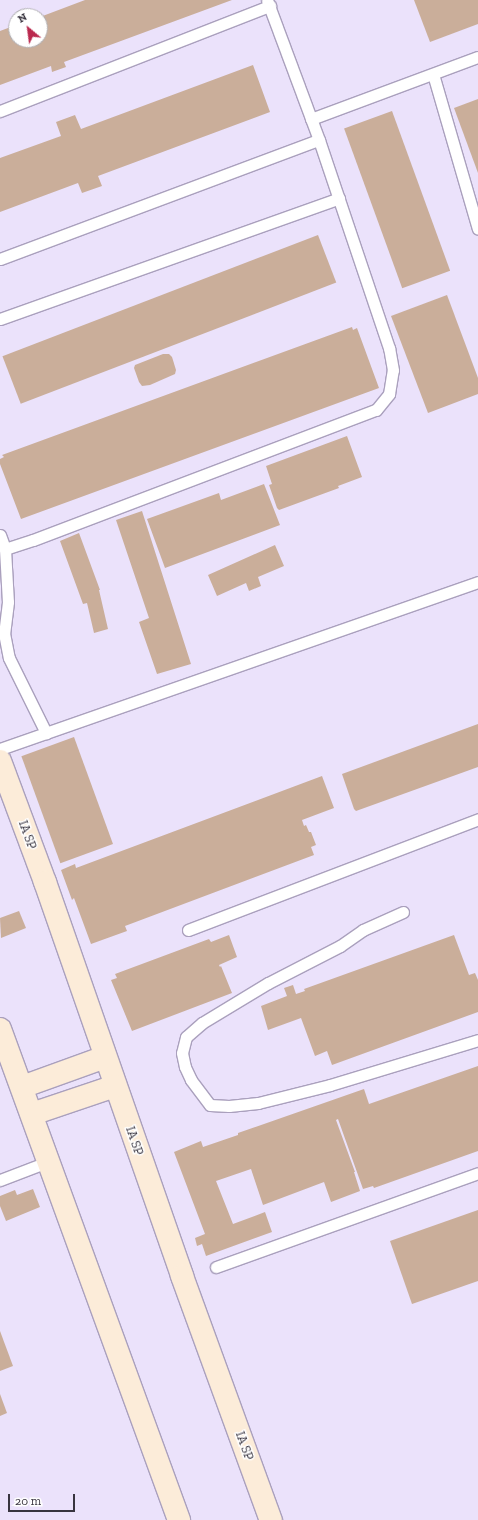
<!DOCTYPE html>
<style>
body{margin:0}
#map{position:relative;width:478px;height:1520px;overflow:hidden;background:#ebe2fb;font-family:"Zilla Slab",serif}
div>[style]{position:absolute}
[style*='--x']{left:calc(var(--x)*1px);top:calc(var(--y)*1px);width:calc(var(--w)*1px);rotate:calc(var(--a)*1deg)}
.building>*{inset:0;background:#caae9a;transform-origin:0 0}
.roads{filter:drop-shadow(1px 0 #aaa0bd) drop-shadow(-1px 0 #aaa0bd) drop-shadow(0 1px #aaa0bd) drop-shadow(0 -1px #aaa0bd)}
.lane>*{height:11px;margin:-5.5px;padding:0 5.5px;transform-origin:5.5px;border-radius:5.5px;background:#fff}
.secondary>*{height:22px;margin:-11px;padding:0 11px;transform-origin:11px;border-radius:11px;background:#fcecd9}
span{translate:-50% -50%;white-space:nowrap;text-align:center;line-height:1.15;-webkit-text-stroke:3px #fff;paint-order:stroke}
.street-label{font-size:13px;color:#38343f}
.north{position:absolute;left:8px;top:8px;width:40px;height:40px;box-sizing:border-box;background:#fff;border:1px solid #afaeb2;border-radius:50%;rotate:331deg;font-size:11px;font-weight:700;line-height:16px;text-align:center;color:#38343f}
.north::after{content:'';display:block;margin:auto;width:14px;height:18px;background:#ba294e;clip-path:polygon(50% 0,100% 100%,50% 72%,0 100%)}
.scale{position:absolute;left:8px;top:1494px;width:67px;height:18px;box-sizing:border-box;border:2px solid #38343f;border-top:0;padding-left:5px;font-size:12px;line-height:14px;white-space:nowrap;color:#38343f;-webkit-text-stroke:3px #fff;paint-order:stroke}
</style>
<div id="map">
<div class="building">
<i style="clip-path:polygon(85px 0,232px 0,64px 62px,66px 67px,52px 72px,51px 66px,0 85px,0 31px,16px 25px,16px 40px,40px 40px,40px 17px)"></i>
<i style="clip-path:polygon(414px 0,478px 0,478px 24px,430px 42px)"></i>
<i style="clip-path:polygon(253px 65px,270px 112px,98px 176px,102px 186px,82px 193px,78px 183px,0 212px,0 158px,61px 136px,56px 122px,75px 115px,81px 129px)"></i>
<i style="clip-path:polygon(478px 99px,478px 173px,454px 108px)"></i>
<i style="left:392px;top:111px;width:170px;height:51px;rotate:70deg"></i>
<i style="left:318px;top:235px;width:51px;height:338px;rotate:69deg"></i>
<i style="clip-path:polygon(447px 295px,478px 378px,478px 394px,428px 413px,391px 316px)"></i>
<i style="clip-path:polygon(352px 327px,353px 330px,357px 328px,379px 388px,21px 519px,0 464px,0 459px,4px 457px,2px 455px)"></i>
<i style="clip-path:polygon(163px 354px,169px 354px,172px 357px,176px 370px,175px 374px,150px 385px,142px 386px,139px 382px,134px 368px,135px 365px)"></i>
<i style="clip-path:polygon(347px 436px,362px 477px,338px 486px,339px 488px,279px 510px,277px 508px,269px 485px,272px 484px,266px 466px)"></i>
<i style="clip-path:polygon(264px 484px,280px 525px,165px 568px,147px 519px,219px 493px,221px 500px)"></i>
<i style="clip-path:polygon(142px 511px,191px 664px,157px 674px,139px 622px,149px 618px,116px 520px)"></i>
<i style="clip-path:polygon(79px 533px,100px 590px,99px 590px,108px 629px,94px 633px,87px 603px,83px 604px,60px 541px)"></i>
<i style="clip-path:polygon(275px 545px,284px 566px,258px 577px,261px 586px,249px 591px,246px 583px,217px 596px,208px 575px)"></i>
<i style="clip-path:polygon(478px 724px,478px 767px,356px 811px,354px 809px,342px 774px)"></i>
<i style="left:74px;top:737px;width:114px;height:56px;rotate:70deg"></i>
<i style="clip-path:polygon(322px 776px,334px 808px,302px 820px,304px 826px,306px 825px,309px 832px,311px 832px,316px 845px,311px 847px,314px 855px,125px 926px,127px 931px,91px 944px,74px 898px,72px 900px,61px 870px,75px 864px,76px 868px)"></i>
<i style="clip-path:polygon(19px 911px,26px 928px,1px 938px,0 918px)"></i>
<i style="clip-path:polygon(229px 935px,237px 957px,219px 965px,220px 967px,221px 966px,232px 993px,132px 1031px,111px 980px,117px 978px,115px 974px,209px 939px,211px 942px)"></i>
<i style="clip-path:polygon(454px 935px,469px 975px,475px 973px,478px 980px,478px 1012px,332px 1065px,327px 1051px,315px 1056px,301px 1018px,268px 1030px,261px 1006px,287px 996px,284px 988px,293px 985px,296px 994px,305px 991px,304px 989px)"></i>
<i style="clip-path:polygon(478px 1066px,478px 1151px,374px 1188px,373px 1186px,363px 1189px,338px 1119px,336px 1120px,355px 1172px,354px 1172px,360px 1191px,331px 1202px,324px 1182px,263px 1205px,251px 1169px,216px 1181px,233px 1224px,265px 1212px,272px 1232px,206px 1256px,202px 1244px,197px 1246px,195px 1238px,205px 1234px,174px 1152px,201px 1141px,203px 1147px,238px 1135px,238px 1133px,364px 1089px,369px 1104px)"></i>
<i style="clip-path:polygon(33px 1189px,40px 1207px,6px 1221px,0 1206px,0 1196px,15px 1190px,17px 1195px)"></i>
<i style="clip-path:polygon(478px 1210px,478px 1281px,412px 1304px,390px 1241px)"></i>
<i style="clip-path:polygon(0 1331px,13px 1366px,0 1371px)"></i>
<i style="clip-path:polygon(0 1394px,7px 1413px,0 1416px)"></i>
</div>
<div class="roads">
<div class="lane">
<i style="--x:433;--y:74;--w:161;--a:73.8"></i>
<i style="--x:0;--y:111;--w:290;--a:-21.3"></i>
<i style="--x:311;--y:119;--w:178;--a:-20.4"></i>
<i style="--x:0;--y:259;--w:340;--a:-20.5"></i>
<i style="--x:0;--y:319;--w:360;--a:-19.6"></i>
<i style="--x:0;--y:535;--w:15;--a:70"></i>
<i style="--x:5;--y:549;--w:29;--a:-18"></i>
<i style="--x:33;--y:540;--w:367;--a:-20.8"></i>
<i style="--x:376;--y:410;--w:21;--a:-51"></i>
<i style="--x:389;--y:394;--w:24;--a:-81"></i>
<i style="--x:393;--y:370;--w:22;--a:-100"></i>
<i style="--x:389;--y:348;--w:219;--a:-108.6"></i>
<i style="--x:319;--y:140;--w:149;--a:-110.4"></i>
<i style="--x:5;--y:549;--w:53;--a:86.8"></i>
<i style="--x:8;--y:602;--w:31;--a:97"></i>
<i style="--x:4;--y:633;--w:25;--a:79"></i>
<i style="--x:9;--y:658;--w:84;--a:63.7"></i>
<i style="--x:0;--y:749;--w:506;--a:-19.26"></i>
<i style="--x:403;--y:912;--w:44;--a:155.8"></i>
<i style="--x:363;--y:930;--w:28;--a:145"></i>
<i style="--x:340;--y:946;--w:81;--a:152.8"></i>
<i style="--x:268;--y:983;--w:77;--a:148.8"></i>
<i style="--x:202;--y:1023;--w:21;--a:139"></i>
<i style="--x:186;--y:1037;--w:16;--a:104"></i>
<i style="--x:182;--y:1053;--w:14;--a:78"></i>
<i style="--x:185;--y:1067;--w:14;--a:65"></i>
<i style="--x:191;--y:1080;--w:31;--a:53"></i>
<i style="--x:210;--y:1105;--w:19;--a:3"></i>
<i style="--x:229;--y:1106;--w:29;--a:-6"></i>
<i style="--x:258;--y:1103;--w:74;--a:-14"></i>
<i style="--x:330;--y:1085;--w:155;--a:-16.9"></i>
<i style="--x:188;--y:930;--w:311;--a:-20.9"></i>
<i style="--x:0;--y:1180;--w:53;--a:-20.8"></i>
<i style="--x:216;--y:1267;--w:278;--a:-19.7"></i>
</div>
<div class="secondary">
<i style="--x:0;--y:761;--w:129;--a:69.6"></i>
<i style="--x:45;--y:882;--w:417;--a:70.8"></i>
<i style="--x:182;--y:1276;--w:260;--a:70"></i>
<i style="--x:0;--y:1029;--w:523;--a:69.97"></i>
<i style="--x:22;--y:1087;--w:88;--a:-19.9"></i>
<i style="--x:32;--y:1114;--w:88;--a:-18.6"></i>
</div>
</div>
<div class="street-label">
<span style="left:27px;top:835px;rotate:70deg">IA SP</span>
<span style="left:134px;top:1141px;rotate:71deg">IA SP</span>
<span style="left:244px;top:1446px;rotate:70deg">IA SP</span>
</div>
<div class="north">N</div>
<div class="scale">20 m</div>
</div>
